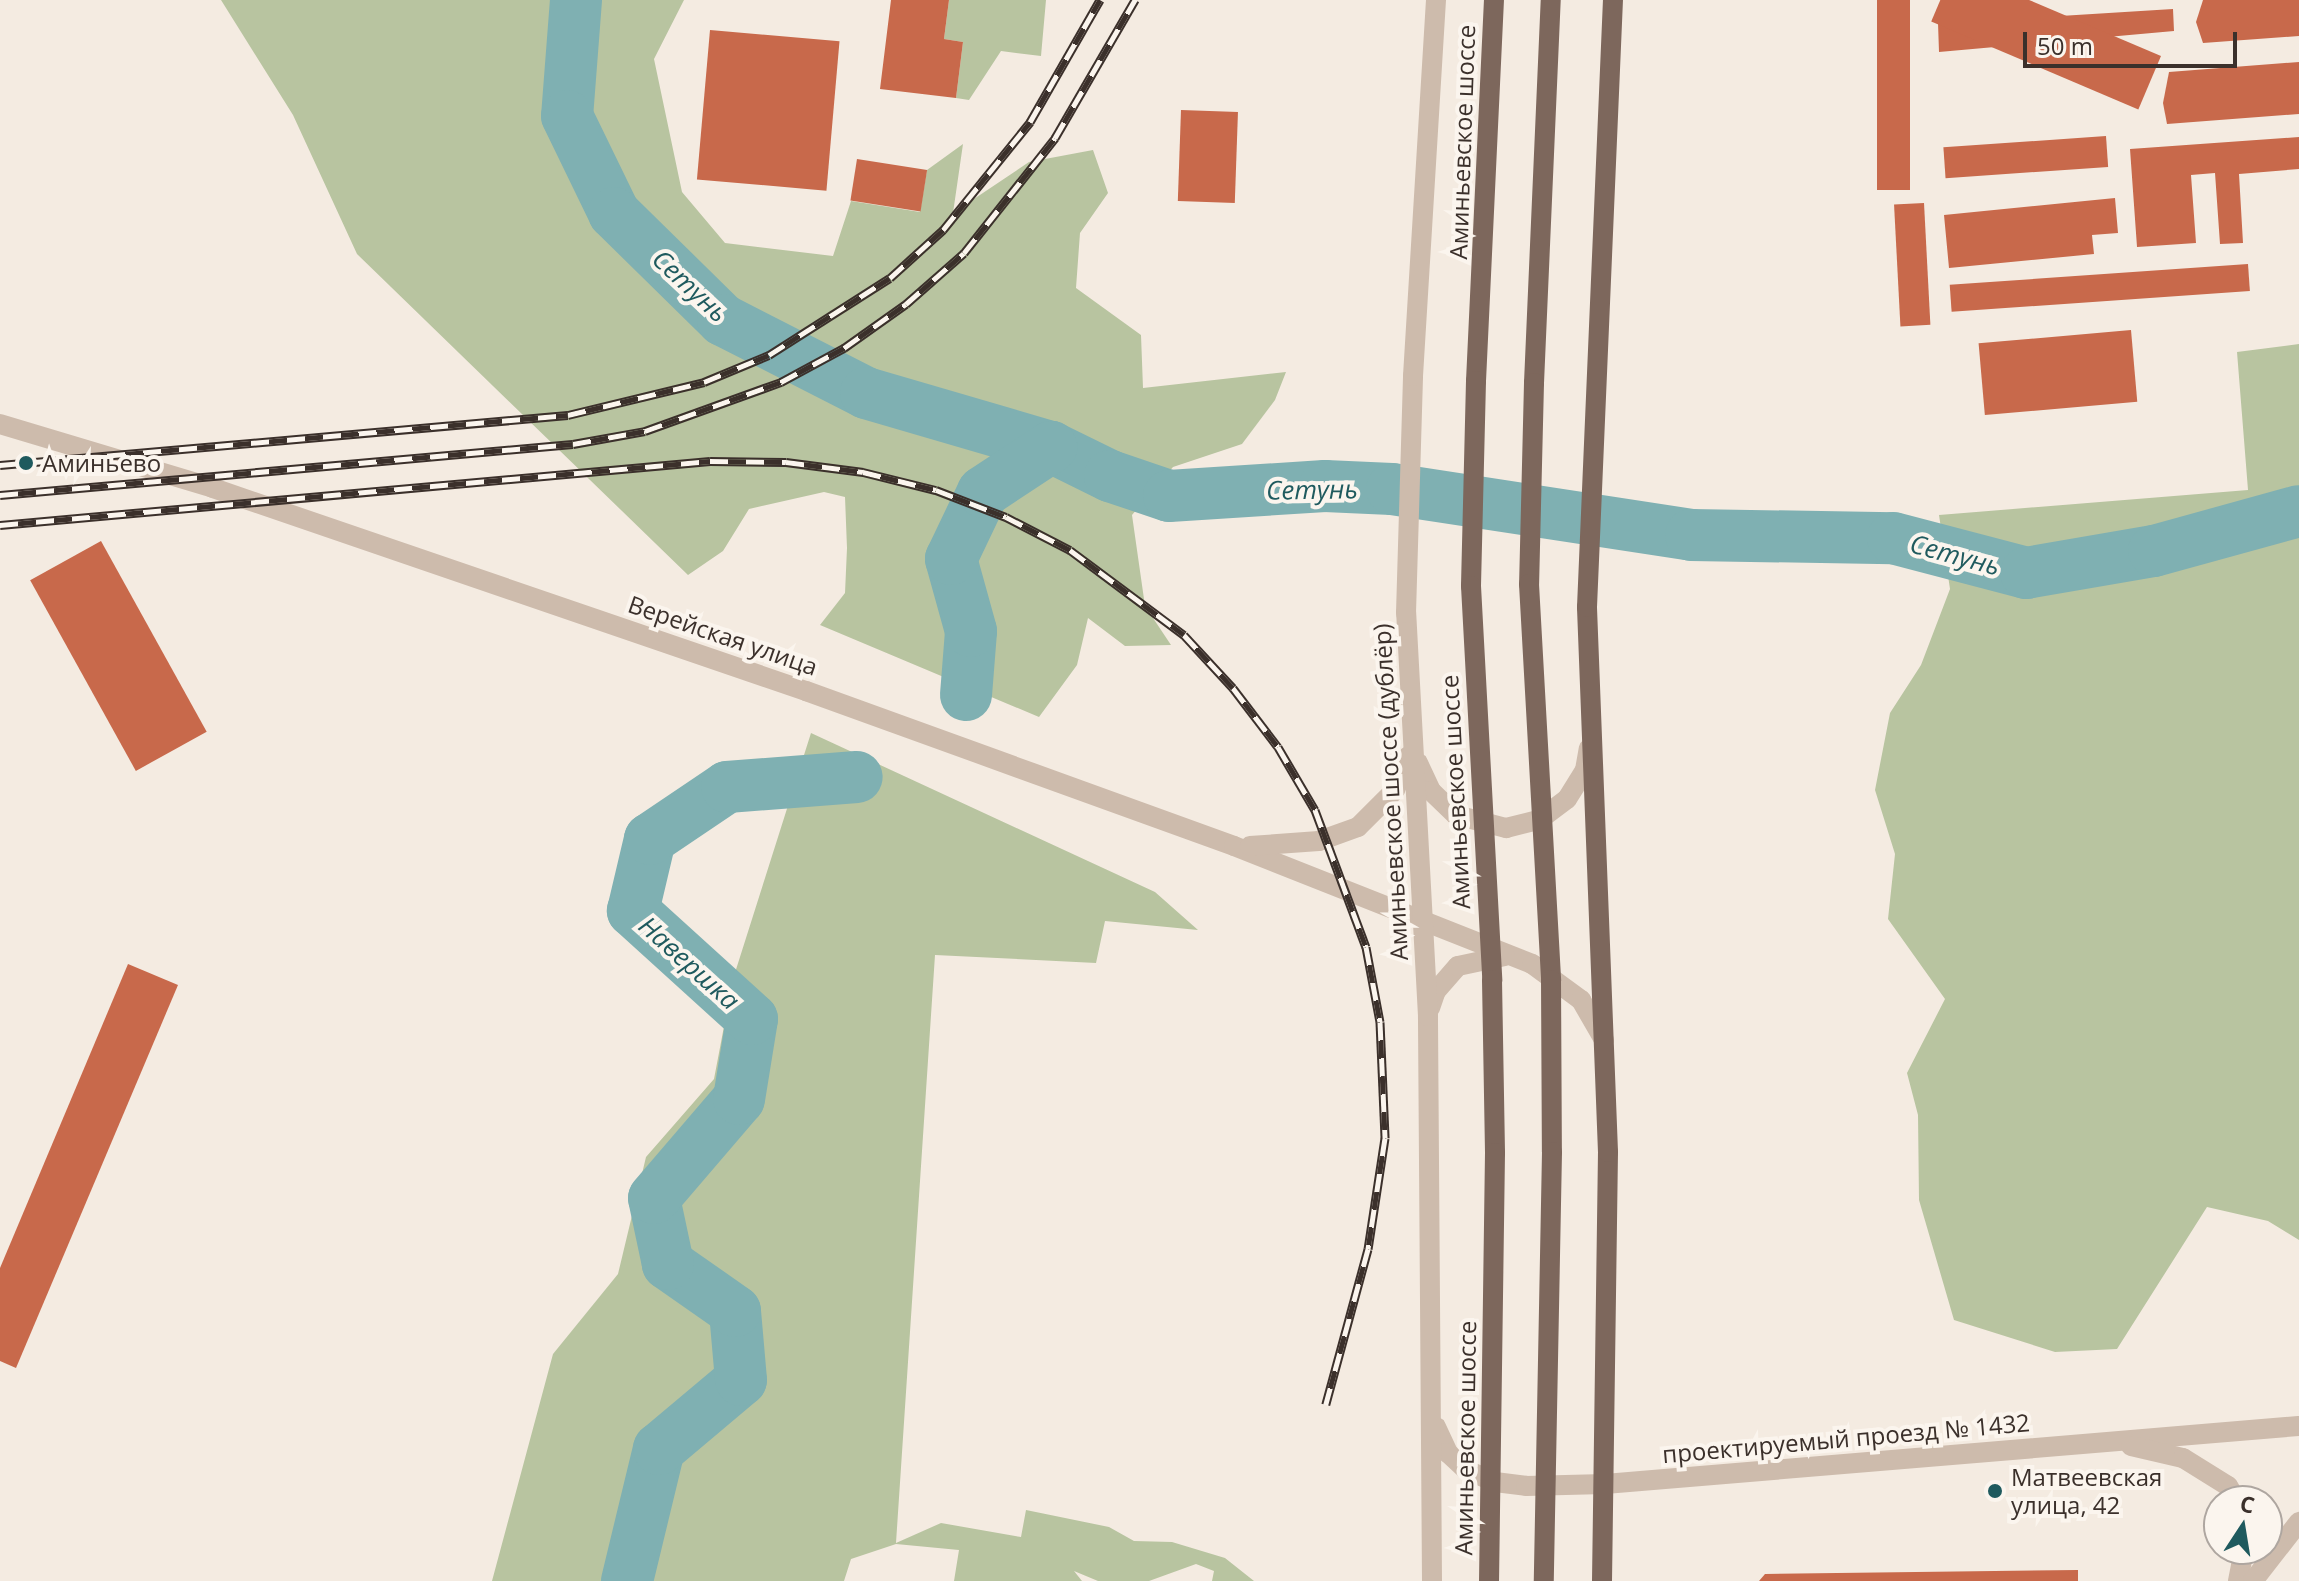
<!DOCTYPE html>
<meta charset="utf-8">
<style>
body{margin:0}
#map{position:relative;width:2299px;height:1581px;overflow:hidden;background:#f4ebe1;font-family:"Open Sans",sans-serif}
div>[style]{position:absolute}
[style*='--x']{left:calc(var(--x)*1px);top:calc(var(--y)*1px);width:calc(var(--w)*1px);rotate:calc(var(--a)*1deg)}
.green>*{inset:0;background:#b8c4a0}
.river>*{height:52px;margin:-26px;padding:0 26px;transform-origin:26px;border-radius:26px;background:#7fb0b2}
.building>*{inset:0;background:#c8694b;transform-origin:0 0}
.minor>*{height:20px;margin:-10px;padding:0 10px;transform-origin:10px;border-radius:10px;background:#cdbbac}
.major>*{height:20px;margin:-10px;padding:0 10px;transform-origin:10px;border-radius:10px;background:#7d675c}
.rail>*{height:9px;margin-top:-4.5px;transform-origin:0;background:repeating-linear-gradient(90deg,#fbf5ee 0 18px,#3b302b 0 36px);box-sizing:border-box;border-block:2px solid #3b302b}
.major-bridge>*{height:20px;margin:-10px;padding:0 10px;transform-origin:10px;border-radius:10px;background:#7d675c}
.dots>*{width:22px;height:22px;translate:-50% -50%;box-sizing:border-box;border:4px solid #fbf5ee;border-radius:50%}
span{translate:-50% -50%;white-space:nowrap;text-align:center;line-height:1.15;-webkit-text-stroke:8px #fbf5ee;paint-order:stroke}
.street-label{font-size:24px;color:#3b302b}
.poi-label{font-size:24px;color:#3b302b}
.left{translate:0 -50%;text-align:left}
.water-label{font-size:26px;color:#1f5a5e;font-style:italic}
.north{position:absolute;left:2203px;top:1485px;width:80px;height:80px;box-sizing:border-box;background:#fbf5ee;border:2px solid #aea6a0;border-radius:50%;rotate:12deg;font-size:22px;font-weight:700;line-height:32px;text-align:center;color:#3b302b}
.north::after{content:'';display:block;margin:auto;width:28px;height:36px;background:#1f5a5e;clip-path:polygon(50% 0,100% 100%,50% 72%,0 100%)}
.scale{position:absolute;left:2023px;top:32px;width:214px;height:36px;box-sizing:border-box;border:4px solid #3b302b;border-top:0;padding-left:10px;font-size:24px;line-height:28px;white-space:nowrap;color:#3b302b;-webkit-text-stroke:6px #fbf5ee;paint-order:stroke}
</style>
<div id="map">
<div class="green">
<i style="clip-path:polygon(221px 0,684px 0,654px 59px,682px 192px,725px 243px,833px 256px,851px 201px,920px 212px,927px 170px,963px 144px,953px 213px,1029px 162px,1093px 150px,1108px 193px,1080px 233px,1076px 288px,1141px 335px,1143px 388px,1286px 372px,1275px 400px,1242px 444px,1173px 467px,1132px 515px,1145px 606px,1171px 645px,1125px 646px,1088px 618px,1077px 665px,1039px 717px,820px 625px,845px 593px,847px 548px,845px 497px,824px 492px,749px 509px,723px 551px,688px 575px,357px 254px,293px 115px)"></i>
<i style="clip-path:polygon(949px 0,1046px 0,1041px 56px,1001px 51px,969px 100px,956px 98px,963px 42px,944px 39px)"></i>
<i style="clip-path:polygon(2299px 344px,2299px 1240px,2268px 1221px,2207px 1207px,2117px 1349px,2055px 1352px,1954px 1320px,1919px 1200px,1918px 1115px,1907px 1073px,1945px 999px,1888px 919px,1895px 854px,1875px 790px,1890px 713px,1921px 665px,1950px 589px,1939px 515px,2248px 490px,2237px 352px)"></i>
<i style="clip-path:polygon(811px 733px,1155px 892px,1198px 930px,1105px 921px,1096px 963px,935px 955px,896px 1543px,941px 1523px,1021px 1537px,1026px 1510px,1109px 1527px,1134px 1541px,1172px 1542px,1225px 1558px,1254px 1581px,1212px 1581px,1214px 1571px,1196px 1564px,1149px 1581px,1098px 1581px,1074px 1571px,1082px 1581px,954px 1581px,959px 1550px,896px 1544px,851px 1559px,844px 1581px,492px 1581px,553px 1354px,618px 1274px,646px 1157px,714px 1079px,733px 979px)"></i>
</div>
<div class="river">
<i style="--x:576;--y:0;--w:116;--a:94.4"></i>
<i style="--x:567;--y:116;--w:108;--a:64.1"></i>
<i style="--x:614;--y:213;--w:153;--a:44.5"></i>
<i style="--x:723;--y:320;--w:161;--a:27"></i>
<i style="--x:866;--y:393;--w:193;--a:16.3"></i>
<i style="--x:1051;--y:447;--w:66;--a:26.2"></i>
<i style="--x:1110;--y:476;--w:62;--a:18.7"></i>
<i style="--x:1169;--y:496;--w:156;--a:-3.7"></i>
<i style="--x:1325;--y:486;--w:67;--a:2.6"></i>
<i style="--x:1392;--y:489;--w:303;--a:8.7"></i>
<i style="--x:1691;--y:535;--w:202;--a:0.9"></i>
<i style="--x:1893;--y:538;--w:138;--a:14.7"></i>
<i style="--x:2026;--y:573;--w:130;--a:-9.8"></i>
<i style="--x:2154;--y:551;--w:150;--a:-15.4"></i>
<i style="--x:966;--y:695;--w:64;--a:-85.5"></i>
<i style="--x:971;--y:631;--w:75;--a:-105.5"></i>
<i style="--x:951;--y:559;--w:74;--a:-64.5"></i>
<i style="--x:983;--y:492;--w:82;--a:-33.5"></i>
<i style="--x:627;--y:1581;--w:136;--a:-76.4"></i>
<i style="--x:659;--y:1449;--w:107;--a:-40.1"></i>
<i style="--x:741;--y:1380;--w:69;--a:-95"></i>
<i style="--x:735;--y:1311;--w:82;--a:-145"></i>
<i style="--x:668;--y:1264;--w:67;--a:-102"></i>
<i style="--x:654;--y:1198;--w:130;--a:-49.4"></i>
<i style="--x:739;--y:1099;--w:81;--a:-80.8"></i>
<i style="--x:752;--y:1019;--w:161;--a:-137.8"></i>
<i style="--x:633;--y:911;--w:74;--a:-76.7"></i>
<i style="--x:650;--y:839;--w:93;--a:-34"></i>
<i style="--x:727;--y:787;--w:130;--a:-4.4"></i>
</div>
<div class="building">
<i style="clip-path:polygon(891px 0,949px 0,944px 39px,963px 42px,956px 98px,880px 89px)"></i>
<i style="left:1877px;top:0;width:33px;height:190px"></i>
<i style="clip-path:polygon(1950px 0,1992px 0,1994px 20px,2173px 9px,2174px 31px,1939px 52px,1938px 23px,1953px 23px)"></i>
<i style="clip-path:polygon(2203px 0,2299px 0,2299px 36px,2203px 43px,2196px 22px)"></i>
<i style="left:710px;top:30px;width:130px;height:150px;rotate:5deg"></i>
<i style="left:2161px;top:56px;width:58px;height:225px;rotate:113deg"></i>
<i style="clip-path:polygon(2299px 62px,2299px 114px,2167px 124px,2163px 103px,2169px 72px)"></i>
<i style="left:1181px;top:110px;width:57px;height:91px;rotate:2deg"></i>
<i style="left:2106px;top:136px;width:31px;height:163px;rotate:86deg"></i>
<i style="clip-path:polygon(2299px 137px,2299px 169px,2239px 174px,2243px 243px,2220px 244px,2215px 173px,2191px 175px,2196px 243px,2137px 247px,2130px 149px)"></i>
<i style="left:857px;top:159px;width:71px;height:42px;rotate:9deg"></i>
<i style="clip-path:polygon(2115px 198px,2118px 233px,2092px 235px,2094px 254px,1949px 268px,1944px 215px)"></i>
<i style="left:1924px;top:203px;width:122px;height:30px;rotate:87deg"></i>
<i style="left:2248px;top:264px;width:27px;height:299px;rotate:86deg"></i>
<i style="left:2131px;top:330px;width:72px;height:153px;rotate:85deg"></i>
<i style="left:101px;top:541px;width:218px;height:81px;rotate:61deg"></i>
<i style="clip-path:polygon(128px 964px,178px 985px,16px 1368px,0 1361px,0 1268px)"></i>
<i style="clip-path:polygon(2078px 1570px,2078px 1581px,1759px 1581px,1765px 1574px)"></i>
</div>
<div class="minor">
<i style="--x:0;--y:424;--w:222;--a:16.7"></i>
<i style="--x:213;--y:488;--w:627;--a:18.9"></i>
<i style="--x:806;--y:691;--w:455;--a:19.9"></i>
<i style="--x:1234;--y:846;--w:321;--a:21.6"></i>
<i style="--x:1532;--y:964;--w:61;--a:36.3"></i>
<i style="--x:1581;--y:1000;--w:46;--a:60.1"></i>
<i style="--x:1418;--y:763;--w:31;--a:65"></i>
<i style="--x:1431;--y:791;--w:35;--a:44"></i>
<i style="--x:1456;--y:815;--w:52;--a:14.6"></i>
<i style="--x:1506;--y:828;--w:34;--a:-14"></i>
<i style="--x:1539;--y:820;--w:35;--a:-37"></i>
<i style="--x:1567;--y:799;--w:34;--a:-58"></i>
<i style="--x:1585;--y:770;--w:22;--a:-80"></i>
<i style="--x:1250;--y:846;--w:69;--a:-4.1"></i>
<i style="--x:1319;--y:841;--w:41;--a:-19.7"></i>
<i style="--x:1358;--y:827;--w:52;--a:-45"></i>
<i style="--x:1395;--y:790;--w:37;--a:-68"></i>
<i style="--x:1430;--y:1008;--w:18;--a:-71"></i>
<i style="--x:1436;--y:991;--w:33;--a:-49"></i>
<i style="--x:1458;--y:966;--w:48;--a:-12"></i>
<i style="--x:1436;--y:1427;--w:29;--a:65"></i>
<i style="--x:1448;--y:1453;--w:25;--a:43"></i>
<i style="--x:1466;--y:1470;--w:31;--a:22"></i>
<i style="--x:1495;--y:1482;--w:31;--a:7"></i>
<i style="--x:1526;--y:1486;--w:79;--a:-1.5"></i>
<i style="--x:1605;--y:1484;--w:696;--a:-4.78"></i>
<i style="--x:2131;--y:1446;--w:53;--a:13"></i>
<i style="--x:2183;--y:1458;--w:53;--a:31.9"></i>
<i style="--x:2228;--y:1486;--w:17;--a:59"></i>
<i style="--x:1432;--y:1581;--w:565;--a:-90.41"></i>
<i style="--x:1428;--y:1016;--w:404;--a:-93.1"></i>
<i style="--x:1406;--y:613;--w:237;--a:-88.3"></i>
<i style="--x:1413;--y:376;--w:377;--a:-86.5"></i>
<i style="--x:2238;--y:1581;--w:33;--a:-79"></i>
<i style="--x:2253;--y:1581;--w:75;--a:-52.1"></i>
</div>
<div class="major">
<i style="--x:1476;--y:381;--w:381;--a:-87.3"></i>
<i style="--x:1534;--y:383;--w:383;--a:-87.5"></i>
<i style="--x:1602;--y:1581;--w:429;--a:-89.2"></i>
<i style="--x:1608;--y:1152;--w:545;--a:-92.21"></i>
<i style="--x:1587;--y:607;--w:608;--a:-87.55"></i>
</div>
<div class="rail">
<i style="--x:0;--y:465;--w:570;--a:-5.03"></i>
<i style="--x:568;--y:415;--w:140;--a:-13.6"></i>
<i style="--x:704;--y:382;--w:70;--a:-22.6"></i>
<i style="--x:769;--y:355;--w:143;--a:-32.5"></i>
<i style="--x:890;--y:278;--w:72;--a:-42.2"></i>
<i style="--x:943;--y:230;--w:139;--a:-51.1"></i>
<i style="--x:1030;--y:122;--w:141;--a:-60.2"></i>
<i style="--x:0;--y:495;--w:575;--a:-5.09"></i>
<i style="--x:573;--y:444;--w:73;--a:-10.2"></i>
<i style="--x:645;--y:431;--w:145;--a:-19.8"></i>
<i style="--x:781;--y:382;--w:72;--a:-28.4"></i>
<i style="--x:844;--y:348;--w:76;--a:-35.4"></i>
<i style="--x:906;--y:304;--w:77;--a:-41.3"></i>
<i style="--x:964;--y:253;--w:147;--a:-51.6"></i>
<i style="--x:1055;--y:138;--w:160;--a:-59.9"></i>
<i style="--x:0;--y:525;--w:713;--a:-5.15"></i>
<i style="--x:710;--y:461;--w:76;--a:0.8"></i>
<i style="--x:786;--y:462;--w:78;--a:7.4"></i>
<i style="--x:863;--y:472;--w:75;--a:13.9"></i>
<i style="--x:936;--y:490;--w:75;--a:21.1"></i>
<i style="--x:1006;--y:517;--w:72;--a:27.3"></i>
<i style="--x:1070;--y:550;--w:142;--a:36.7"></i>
<i style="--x:1184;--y:635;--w:72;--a:47.2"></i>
<i style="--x:1233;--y:688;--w:74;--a:52.7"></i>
<i style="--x:1278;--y:747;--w:73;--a:59.6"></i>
<i style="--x:1315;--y:810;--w:146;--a:69.6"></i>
<i style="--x:1366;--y:947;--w:76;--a:79.4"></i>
<i style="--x:1380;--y:1022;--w:116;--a:87.5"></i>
<i style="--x:1385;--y:1138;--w:112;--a:98.7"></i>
<i style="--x:1368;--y:1249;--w:161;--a:105.2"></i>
</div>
<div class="major-bridge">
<i style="--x:1476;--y:381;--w:205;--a:91.4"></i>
<i style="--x:1471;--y:586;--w:395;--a:86.9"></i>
<i style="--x:1492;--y:980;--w:173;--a:89"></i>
<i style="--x:1495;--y:1153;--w:428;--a:90.8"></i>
<i style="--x:1534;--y:383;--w:201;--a:91.4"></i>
<i style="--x:1529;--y:584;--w:397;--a:86.8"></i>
<i style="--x:1551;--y:980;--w:172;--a:89.7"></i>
<i style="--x:1552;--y:1152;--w:429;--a:91.1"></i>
</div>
<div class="dots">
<i style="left:26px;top:463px;background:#1f5a5e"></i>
<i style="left:1995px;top:1491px;background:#1f5a5e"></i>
</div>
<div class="street-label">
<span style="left:1462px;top:142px;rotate:-88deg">Аминьевское шоссе</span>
<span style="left:723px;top:635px;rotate:19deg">Верейская улица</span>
<span style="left:1390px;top:792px;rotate:-93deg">Аминьевское шоссе (дублёр)</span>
<span style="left:1455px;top:792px;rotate:-93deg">Аминьевское шоссе</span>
<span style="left:1465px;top:1438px;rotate:-89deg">Аминьевское шоссе</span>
<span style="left:1846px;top:1438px;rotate:-5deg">проектируемый проезд № 1432</span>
</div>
<div class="poi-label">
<span class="left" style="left:42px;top:463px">Аминьево</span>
<span class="left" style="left:2011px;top:1491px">Матвеевская<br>улица, 42</span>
</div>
<div class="water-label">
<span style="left:690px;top:286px;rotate:43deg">Сетунь</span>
<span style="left:1312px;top:490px;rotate:-1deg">Сетунь</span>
<span style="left:1955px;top:555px;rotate:15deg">Сетунь</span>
<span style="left:689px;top:963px;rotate:42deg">Навершка</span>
</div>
<div class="north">С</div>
<div class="scale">50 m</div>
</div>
